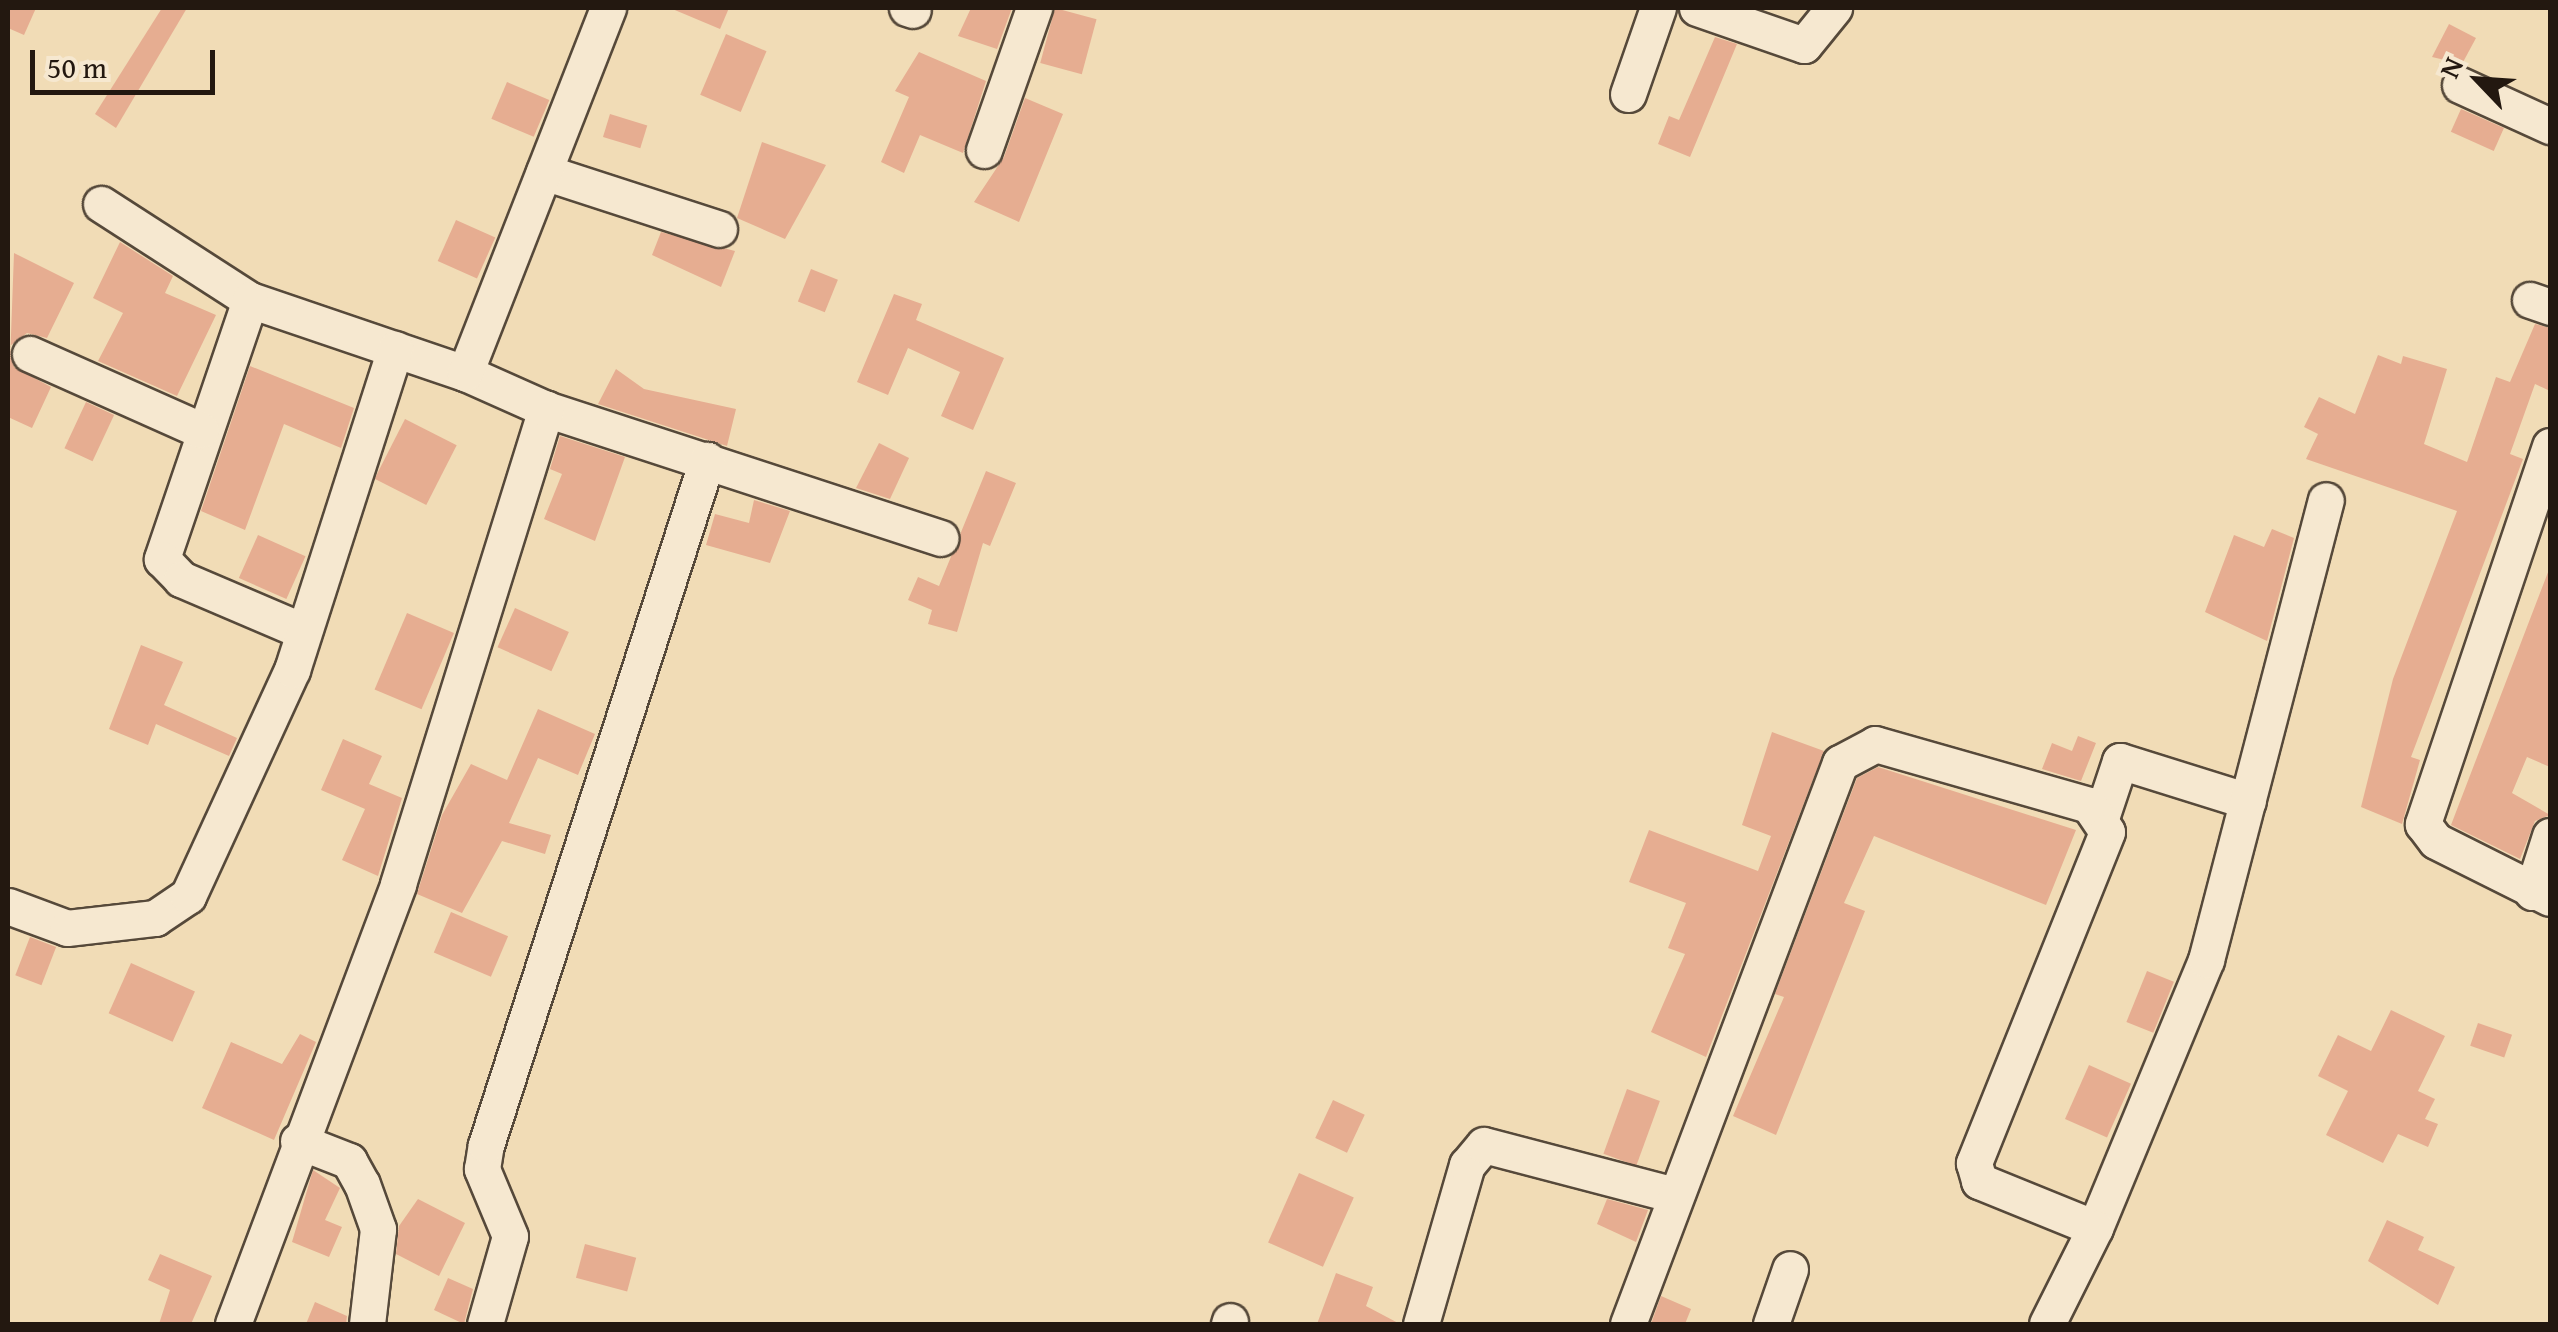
<!DOCTYPE html>
<style>
body{margin:0}
#map{position:relative;width:2558px;height:1332px;overflow:hidden;background:#f1dcb6;font-family:"Gentium Book Plus",serif}
div>[style]{position:absolute}
[style*='--x']{left:calc(var(--x)*1px);top:calc(var(--y)*1px);width:calc(var(--w)*1px);rotate:calc(var(--a)*1deg)}
.building>*{inset:0;background:#e6ad91;transform-origin:0 0}
.roads{filter:drop-shadow(2px 0 #56493a) drop-shadow(-2px 0 #56493a) drop-shadow(0 2px #56493a) drop-shadow(0 -2px #56493a)}
.minor>*{height:35px;margin:-17.5px;padding:0 17.5px;transform-origin:17.5px;border-radius:17.5px;background:#f6e8d0}
span{translate:-50% -50%;white-space:nowrap;text-align:center;line-height:1.15;-webkit-text-stroke:8px #f6e8d0;paint-order:stroke}
.frame{position:absolute;inset:0;border:10px solid #231810;pointer-events:none}
.north{position:absolute;left:2428px;top:30px;width:100px;height:100px;-webkit-text-stroke:8px #f6e8d0;paint-order:stroke;rotate:295deg;font-size:28px;font-weight:700;line-height:40px;text-align:center;color:#231810}
.north::after{content:'';display:block;margin:auto;width:35px;height:45px;background:#231810;clip-path:polygon(50% 0,100% 100%,50% 72%,0 100%)}
.scale{position:absolute;left:30px;top:50px;width:185px;height:45px;box-sizing:border-box;border:5px solid #231810;border-top:0;padding-left:12px;font-size:30px;line-height:35px;white-space:nowrap;color:#231810;-webkit-text-stroke:8px #f6e8d0;paint-order:stroke}
</style>
<div id="map">
<div class="building">
<i style="clip-path:polygon(8px 8px,36px 8px,24px 35px,8px 28px)"></i>
<i style="clip-path:polygon(162px 8px,187px 8px,116px 128px,95px 114px)"></i>
<i style="clip-path:polygon(670px 8px,729px 8px,720px 29px)"></i>
<i style="clip-path:polygon(971px 8px,1012px 8px,997px 49px,958px 36px)"></i>
<i style="left:1055px;top:8px;width:43px;height:57px;rotate:15deg"></i>
<i style="clip-path:polygon(2449px 24px,2476px 38px,2462px 64px,2432px 57px)"></i>
<i style="left:726px;top:34px;width:44px;height:66px;rotate:23deg"></i>
<i style="clip-path:polygon(1715px 37px,1737px 44px,1690px 157px,1658px 144px,1669px 116px,1679px 120px)"></i>
<i style="clip-path:polygon(919px 52px,986px 81px,963px 153px,920px 135px,904px 173px,881px 162px,909px 97px,895px 91px)"></i>
<i style="left:507px;top:82px;width:46px;height:40px;rotate:23deg"></i>
<i style="clip-path:polygon(1025px 98px,1063px 114px,1019px 222px,974px 202px,1004px 157px)"></i>
<i style="left:2461px;top:109px;width:47px;height:25px;rotate:24deg"></i>
<i style="left:610px;top:114px;width:39px;height:24px;rotate:17deg"></i>
<i style="clip-path:polygon(762px 142px,826px 165px,785px 239px,737px 218px)"></i>
<i style="left:456px;top:220px;width:43px;height:45px;rotate:24deg"></i>
<i style="clip-path:polygon(661px 232px,735px 251px,721px 287px,652px 255px)"></i>
<i style="clip-path:polygon(120px 242px,173px 276px,165px 293px,216px 315px,177px 396px,98px 361px,123px 313px,93px 298px)"></i>
<i style="clip-path:polygon(14px 253px,74px 283px,47px 338px,27px 333px,10px 346px,14px 367px,51px 387px,32px 428px,8px 417px)"></i>
<i style="left:811px;top:269px;width:29px;height:35px;rotate:22deg"></i>
<i style="clip-path:polygon(894px 294px,922px 304px,916px 320px,1004px 358px,973px 430px,941px 416px,960px 372px,908px 348px,888px 395px,857px 382px)"></i>
<i style="clip-path:polygon(2535px 324px,2550px 328px,2550px 391px,2535px 384px,2510px 454px,2523px 459px,2411px 757px,2420px 760px,2402px 824px,2361px 807px,2393px 679px,2457px 511px,2306px 459px,2318px 434px,2304px 427px,2319px 397px,2355px 414px,2378px 355px,2401px 364px,2403px 356px,2447px 369px,2424px 444px,2467px 462px,2496px 377px,2510px 382px)"></i>
<i style="clip-path:polygon(250px 366px,354px 408px,341px 448px,284px 424px,245px 530px,201px 511px)"></i>
<i style="clip-path:polygon(616px 369px,644px 389px,736px 409px,727px 446px,598px 404px)"></i>
<i style="left:86px;top:402px;width:31px;height:51px;rotate:25deg"></i>
<i style="left:405px;top:419px;width:58px;height:67px;rotate:27deg"></i>
<i style="clip-path:polygon(560px 436px,625px 457px,595px 541px,544px 519px,562px 474px,550px 469px)"></i>
<i style="clip-path:polygon(879px 443px,909px 458px,890px 499px,856px 488px)"></i>
<i style="clip-path:polygon(986px 471px,1016px 483px,990px 546px,983px 543px,957px 632px,928px 624px,932px 610px,908px 600px,918px 577px,939px 586px)"></i>
<i style="clip-path:polygon(754px 500px,790px 511px,770px 563px,706px 545px,715px 514px,749px 523px)"></i>
<i style="clip-path:polygon(2272px 529px,2294px 538px,2267px 641px,2205px 612px,2234px 535px,2264px 547px)"></i>
<i style="left:258px;top:535px;width:52px;height:47px;rotate:24deg"></i>
<i style="clip-path:polygon(2550px 567px,2550px 767px,2527px 757px,2512px 793px,2550px 815px,2535px 821px,2520px 859px,2451px 825px)"></i>
<i style="left:515px;top:608px;width:59px;height:43px;rotate:24deg"></i>
<i style="left:407px;top:613px;width:51px;height:83px;rotate:23deg"></i>
<i style="clip-path:polygon(141px 645px,183px 662px,164px 705px,237px 738px,229px 756px,156px 724px,148px 745px,109px 729px)"></i>
<i style="clip-path:polygon(538px 709px,595px 734px,578px 775px,538px 758px,509px 823px,551px 835px,545px 854px,502px 841px,462px 913px,417px 894px,442px 815px,471px 764px,507px 780px)"></i>
<i style="clip-path:polygon(1772px 732px,1824px 751px,1706px 1057px,1651px 1032px,1685px 954px,1668px 948px,1686px 903px,1629px 882px,1649px 830px,1758px 871px,1771px 836px,1742px 825px)"></i>
<i style="clip-path:polygon(2078px 736px,2096px 743px,2081px 781px,2042px 769px,2052px 743px,2072px 751px)"></i>
<i style="clip-path:polygon(343px 739px,382px 756px,369px 784px,402px 798px,378px 876px,342px 860px,365px 809px,321px 790px)"></i>
<i style="clip-path:polygon(1878px 767px,2076px 830px,2046px 905px,1874px 836px,1844px 903px,1865px 911px,1776px 1135px,1733px 1116px,1784px 997px,1775px 994px,1857px 778px)"></i>
<i style="left:451px;top:912px;width:62px;height:44px;rotate:23deg"></i>
<i style="left:30px;top:937px;width:28px;height:41px;rotate:21deg"></i>
<i style="left:131px;top:963px;width:70px;height:55px;rotate:24deg"></i>
<i style="left:2147px;top:971px;width:29px;height:55px;rotate:22deg"></i>
<i style="clip-path:polygon(2391px 1010px,2445px 1036px,2418px 1091px,2435px 1099px,2425px 1119px,2438px 1124px,2428px 1147px,2398px 1134px,2383px 1163px,2326px 1135px,2348px 1091px,2318px 1076px,2338px 1035px,2371px 1051px)"></i>
<i style="left:2478px;top:1023px;width:36px;height:24px;rotate:19deg"></i>
<i style="clip-path:polygon(300px 1034px,316px 1042px,274px 1140px,202px 1108px,231px 1042px,282px 1064px)"></i>
<i style="left:2089px;top:1065px;width:46px;height:59px;rotate:24deg"></i>
<i style="left:1627px;top:1089px;width:35px;height:69px;rotate:20deg"></i>
<i style="left:1333px;top:1100px;width:35px;height:42px;rotate:25deg"></i>
<i style="clip-path:polygon(313px 1170px,340px 1188px,325px 1220px,342px 1227px,329px 1257px,292px 1242px)"></i>
<i style="left:1299px;top:1173px;width:60px;height:76px;rotate:24deg"></i>
<i style="clip-path:polygon(418px 1199px,465px 1223px,439px 1276px,396px 1254px,399px 1226px)"></i>
<i style="clip-path:polygon(1607px 1199px,1648px 1210px,1636px 1242px,1597px 1224px)"></i>
<i style="clip-path:polygon(2387px 1220px,2424px 1237px,2418px 1250px,2455px 1267px,2438px 1305px,2368px 1261px)"></i>
<i style="left:585px;top:1244px;width:53px;height:35px;rotate:15deg"></i>
<i style="clip-path:polygon(160px 1254px,212px 1276px,191px 1324px,159px 1324px,170px 1290px,148px 1280px)"></i>
<i style="clip-path:polygon(1336px 1273px,1373px 1287px,1366px 1306px,1400px 1324px,1317px 1324px)"></i>
<i style="clip-path:polygon(448px 1278px,473px 1289px,464px 1324px,434px 1310px)"></i>
<i style="clip-path:polygon(1661px 1296px,1691px 1309px,1685px 1324px,1651px 1324px)"></i>
<i style="clip-path:polygon(315px 1302px,347px 1316px,346px 1324px,306px 1324px)"></i>
</div>
<div class="roads">
<div class="minor">
<i style="--x:907;--y:8;--w:6;--a:18"></i>
<i style="--x:1697;--y:8;--w:113;--a:19.1"></i>
<i style="--x:1804;--y:45;--w:48;--a:-51"></i>
<i style="--x:2460;--y:85;--w:99;--a:24.5"></i>
<i style="--x:1628;--y:94;--w:91;--a:-70.8"></i>
<i style="--x:984;--y:150;--w:151;--a:-70.6"></i>
<i style="--x:544;--y:172;--w:184;--a:18"></i>
<i style="--x:101;--y:204;--w:177;--a:32.8"></i>
<i style="--x:250;--y:300;--w:227;--a:18.8"></i>
<i style="--x:250;--y:300;--w:274;--a:108.8"></i>
<i style="--x:162;--y:559;--w:28;--a:46"></i>
<i style="--x:181;--y:579;--w:133;--a:23.1"></i>
<i style="--x:2530;--y:300;--w:21;--a:19"></i>
<i style="--x:30;--y:354;--w:187;--a:24"></i>
<i style="--x:546;--y:409;--w:415;--a:18.1"></i>
<i style="--x:2550;--y:446;--w:399;--a:108.6"></i>
<i style="--x:2423;--y:824;--w:21;--a:53"></i>
<i style="--x:2436;--y:841;--w:127;--a:26.6"></i>
<i style="--x:2102;--y:815;--w:57;--a:-71.6"></i>
<i style="--x:2120;--y:761;--w:134;--a:17.4"></i>
<i style="--x:2532;--y:892;--w:59;--a:-72.2"></i>
<i style="--x:8;--y:906;--w:63;--a:20.4"></i>
<i style="--x:67;--y:928;--w:89;--a:-6.5"></i>
<i style="--x:155;--y:918;--w:40;--a:-34"></i>
<i style="--x:188;--y:896;--w:249;--a:-65.3"></i>
<i style="--x:292;--y:670;--w:337;--a:-72.2"></i>
<i style="--x:298;--y:1141;--w:55;--a:21.4"></i>
<i style="--x:349;--y:1161;--w:26;--a:61"></i>
<i style="--x:362;--y:1184;--w:48;--a:70.4"></i>
<i style="--x:378;--y:1229;--w:96;--a:96.6"></i>
<i style="--x:2095;--y:1228;--w:290;--a:-67.5"></i>
<i style="--x:2206;--y:960;--w:475;--a:-75.4"></i>
<i style="--x:233;--y:1324;--w:470;--a:-69.4"></i>
<i style="--x:398;--y:884;--w:498;--a:-72.7"></i>
<i style="--x:546;--y:409;--w:89;--a:-156"></i>
<i style="--x:465;--y:373;--w:392;--a:-68.6"></i>
<i style="--x:485;--y:1324;--w:91;--a:-74.1"></i>
<i style="--x:510;--y:1236;--w:73;--a:-112.7"></i>
<i style="--x:482;--y:1169;--w:24;--a:-81"></i>
<i style="--x:486;--y:1145;--w:720;--a:-72.12"></i>
<i style="--x:1229;--y:1324;--w:3;--a:-72"></i>
<i style="--x:1421;--y:1324;--w:166;--a:-73.9"></i>
<i style="--x:1467;--y:1165;--w:26;--a:-50"></i>
<i style="--x:1484;--y:1145;--w:197;--a:14.7"></i>
<i style="--x:1628;--y:1324;--w:600;--a:-69.3"></i>
<i style="--x:1840;--y:763;--w:40;--a:-28"></i>
<i style="--x:1875;--y:744;--w:223;--a:15.9"></i>
<i style="--x:2089;--y:805;--w:32;--a:56"></i>
<i style="--x:2107;--y:832;--w:357;--a:111.9"></i>
<i style="--x:1974;--y:1163;--w:19;--a:74"></i>
<i style="--x:1979;--y:1181;--w:125;--a:22.1"></i>
<i style="--x:2095;--y:1228;--w:107;--a:116.6"></i>
<i style="--x:1771;--y:1324;--w:58;--a:-70.9"></i>
</div>
</div>
<div class="frame"></div>
<div class="north">N</div>
<div class="scale">50 m</div>
</div>
